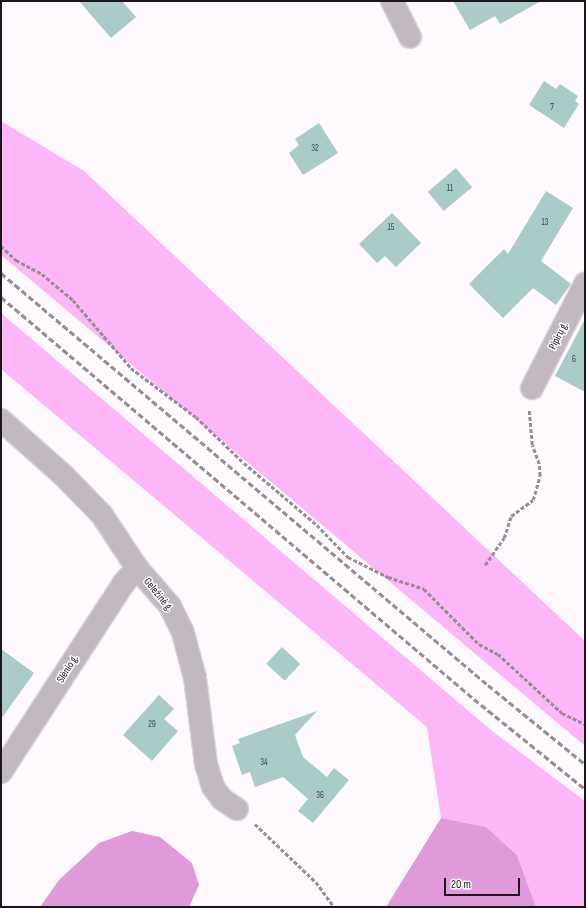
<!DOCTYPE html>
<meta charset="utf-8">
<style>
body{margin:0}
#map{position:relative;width:586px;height:908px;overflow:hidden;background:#fef9fd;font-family:"Sofia Sans Condensed",sans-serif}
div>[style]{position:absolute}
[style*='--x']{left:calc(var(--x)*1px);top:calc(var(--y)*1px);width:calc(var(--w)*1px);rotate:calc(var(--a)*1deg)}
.green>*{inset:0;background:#fdb6f7}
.forest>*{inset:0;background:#e099da}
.building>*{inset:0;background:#a9ccc9;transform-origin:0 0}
.path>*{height:2.5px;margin-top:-1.25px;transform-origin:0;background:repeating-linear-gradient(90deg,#958e94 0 4px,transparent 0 6px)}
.roads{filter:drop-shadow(1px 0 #dad5d9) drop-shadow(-1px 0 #dad5d9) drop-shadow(0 1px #dad5d9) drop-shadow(0 -1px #dad5d9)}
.minor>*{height:22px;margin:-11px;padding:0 11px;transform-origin:11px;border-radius:11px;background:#c2b8c1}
.rail>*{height:3px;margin-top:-1.5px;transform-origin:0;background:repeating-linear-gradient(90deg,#948e93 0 6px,transparent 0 9px)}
span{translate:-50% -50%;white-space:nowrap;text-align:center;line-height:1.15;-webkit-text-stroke:3px #fff;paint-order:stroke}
.number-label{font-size:9px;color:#404347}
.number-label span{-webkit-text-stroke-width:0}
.street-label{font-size:11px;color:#1d151c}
.frame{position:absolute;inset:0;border:2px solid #1d151c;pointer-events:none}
.scale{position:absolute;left:444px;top:878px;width:76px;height:18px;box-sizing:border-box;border:2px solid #1d151c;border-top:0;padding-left:5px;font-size:12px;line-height:14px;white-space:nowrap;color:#1d151c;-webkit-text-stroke:3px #fff;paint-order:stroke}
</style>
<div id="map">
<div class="green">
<i style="clip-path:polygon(1px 121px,84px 171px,585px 641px,585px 746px,1px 255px)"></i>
<i style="clip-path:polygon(1px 313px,492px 731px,585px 801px,585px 907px,536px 907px,517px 855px,486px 827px,441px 818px,427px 727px,1px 369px)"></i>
</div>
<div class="forest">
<i style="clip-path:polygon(441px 818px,486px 827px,517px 855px,536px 907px,386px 907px)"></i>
<i style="clip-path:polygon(132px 831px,160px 837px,192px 863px,199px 885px,189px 907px,40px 907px,59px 880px,99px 843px)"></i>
</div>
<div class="building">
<i style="clip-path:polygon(79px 1px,122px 1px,136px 17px,111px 38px)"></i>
<i style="clip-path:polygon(453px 1px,541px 1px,500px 24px,495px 16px,470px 30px)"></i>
<i style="clip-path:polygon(544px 81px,556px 89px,560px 84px,578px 96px,575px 101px,579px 104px,564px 128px,529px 105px)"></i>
<i style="clip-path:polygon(319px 123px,338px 153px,303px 175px,289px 153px,299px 145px,295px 139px)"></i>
<i style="left:456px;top:168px;width:25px;height:37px;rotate:50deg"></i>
<i style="clip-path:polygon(546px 191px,573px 208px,541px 261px,571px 284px,556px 305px,533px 288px,503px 318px,469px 284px,504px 249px,508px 254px)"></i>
<i style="clip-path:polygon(392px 213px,421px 243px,396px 267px,385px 256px,377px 263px,359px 244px)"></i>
<i style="clip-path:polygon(585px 319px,585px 392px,555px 376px)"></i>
<i style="left:282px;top:647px;width:25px;height:23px;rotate:43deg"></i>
<i style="clip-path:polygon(1px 649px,34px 673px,1px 719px)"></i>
<i style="clip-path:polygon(159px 695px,174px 709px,164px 719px,178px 731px,152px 761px,123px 735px)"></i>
<i style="clip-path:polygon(317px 711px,295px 735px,303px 757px,327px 777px,334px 768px,349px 780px,313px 823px,298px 811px,308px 799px,283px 777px,255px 787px,250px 772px,242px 775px,232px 746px,240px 743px,238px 739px)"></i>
</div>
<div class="path">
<i style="--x:1;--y:246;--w:21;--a:43"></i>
<i style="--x:16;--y:260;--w:30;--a:28"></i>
<i style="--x:42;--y:274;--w:40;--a:40"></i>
<i style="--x:73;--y:300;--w:89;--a:49.5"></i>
<i style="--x:131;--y:368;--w:81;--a:37"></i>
<i style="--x:196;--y:417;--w:66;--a:43.8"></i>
<i style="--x:244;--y:463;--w:96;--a:40.3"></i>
<i style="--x:317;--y:525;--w:45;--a:45.9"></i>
<i style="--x:348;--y:557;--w:45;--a:26.6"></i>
<i style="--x:388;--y:577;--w:38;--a:18"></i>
<i style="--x:424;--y:589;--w:78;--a:45"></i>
<i style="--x:479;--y:644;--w:21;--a:28"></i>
<i style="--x:498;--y:654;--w:87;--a:42.7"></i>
<i style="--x:562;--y:713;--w:25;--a:26"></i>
<i style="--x:485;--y:565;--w:33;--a:-55"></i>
<i style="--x:504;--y:538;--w:23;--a:-72"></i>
<i style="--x:511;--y:516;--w:27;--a:-36"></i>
<i style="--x:533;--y:500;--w:25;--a:-74"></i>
<i style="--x:540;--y:476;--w:12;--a:-95"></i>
<i style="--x:539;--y:464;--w:20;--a:-110"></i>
<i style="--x:532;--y:445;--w:35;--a:-95"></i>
<i style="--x:255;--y:824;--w:84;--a:43.6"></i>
<i style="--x:316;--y:882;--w:31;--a:54"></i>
</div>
<div class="roads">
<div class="minor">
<i style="--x:392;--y:1;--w:40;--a:63.4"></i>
<i style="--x:532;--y:388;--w:117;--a:-63"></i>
<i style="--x:1;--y:420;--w:84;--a:41.6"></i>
<i style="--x:64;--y:476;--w:54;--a:45.7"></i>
<i style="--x:102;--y:515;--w:64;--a:56.6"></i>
<i style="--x:137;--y:568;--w:50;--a:49"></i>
<i style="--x:170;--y:606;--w:30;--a:64"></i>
<i style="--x:183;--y:633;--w:47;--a:75.1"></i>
<i style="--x:195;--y:678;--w:87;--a:82.7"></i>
<i style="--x:206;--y:764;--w:24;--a:73"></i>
<i style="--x:213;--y:787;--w:15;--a:53"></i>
<i style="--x:222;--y:799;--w:18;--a:34"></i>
<i style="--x:1;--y:772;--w:224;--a:-57"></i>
<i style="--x:123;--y:584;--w:21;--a:-49"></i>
</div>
</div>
<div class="rail">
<i style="--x:1;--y:273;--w:638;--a:40.23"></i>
<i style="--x:488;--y:685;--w:125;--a:39.2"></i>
<i style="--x:1;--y:297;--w:621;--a:40.36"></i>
<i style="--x:474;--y:699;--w:143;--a:39"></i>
</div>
<div class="number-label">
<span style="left:552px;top:108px">7</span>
<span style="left:315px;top:149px">32</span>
<span style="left:450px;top:189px">11</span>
<span style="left:545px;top:223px">13</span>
<span style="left:391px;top:228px">15</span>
<span style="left:574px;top:360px">6</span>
<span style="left:152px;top:725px">29</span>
<span style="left:264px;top:763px">34</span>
<span style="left:320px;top:796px">36</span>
</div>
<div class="street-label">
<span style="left:559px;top:336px;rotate:-63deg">Pipirų g.</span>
<span style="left:158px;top:595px;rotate:51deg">Geležinė g.</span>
<span style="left:68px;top:669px;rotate:-58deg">Slėnio g.</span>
</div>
<div class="frame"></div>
<div class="scale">20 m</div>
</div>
